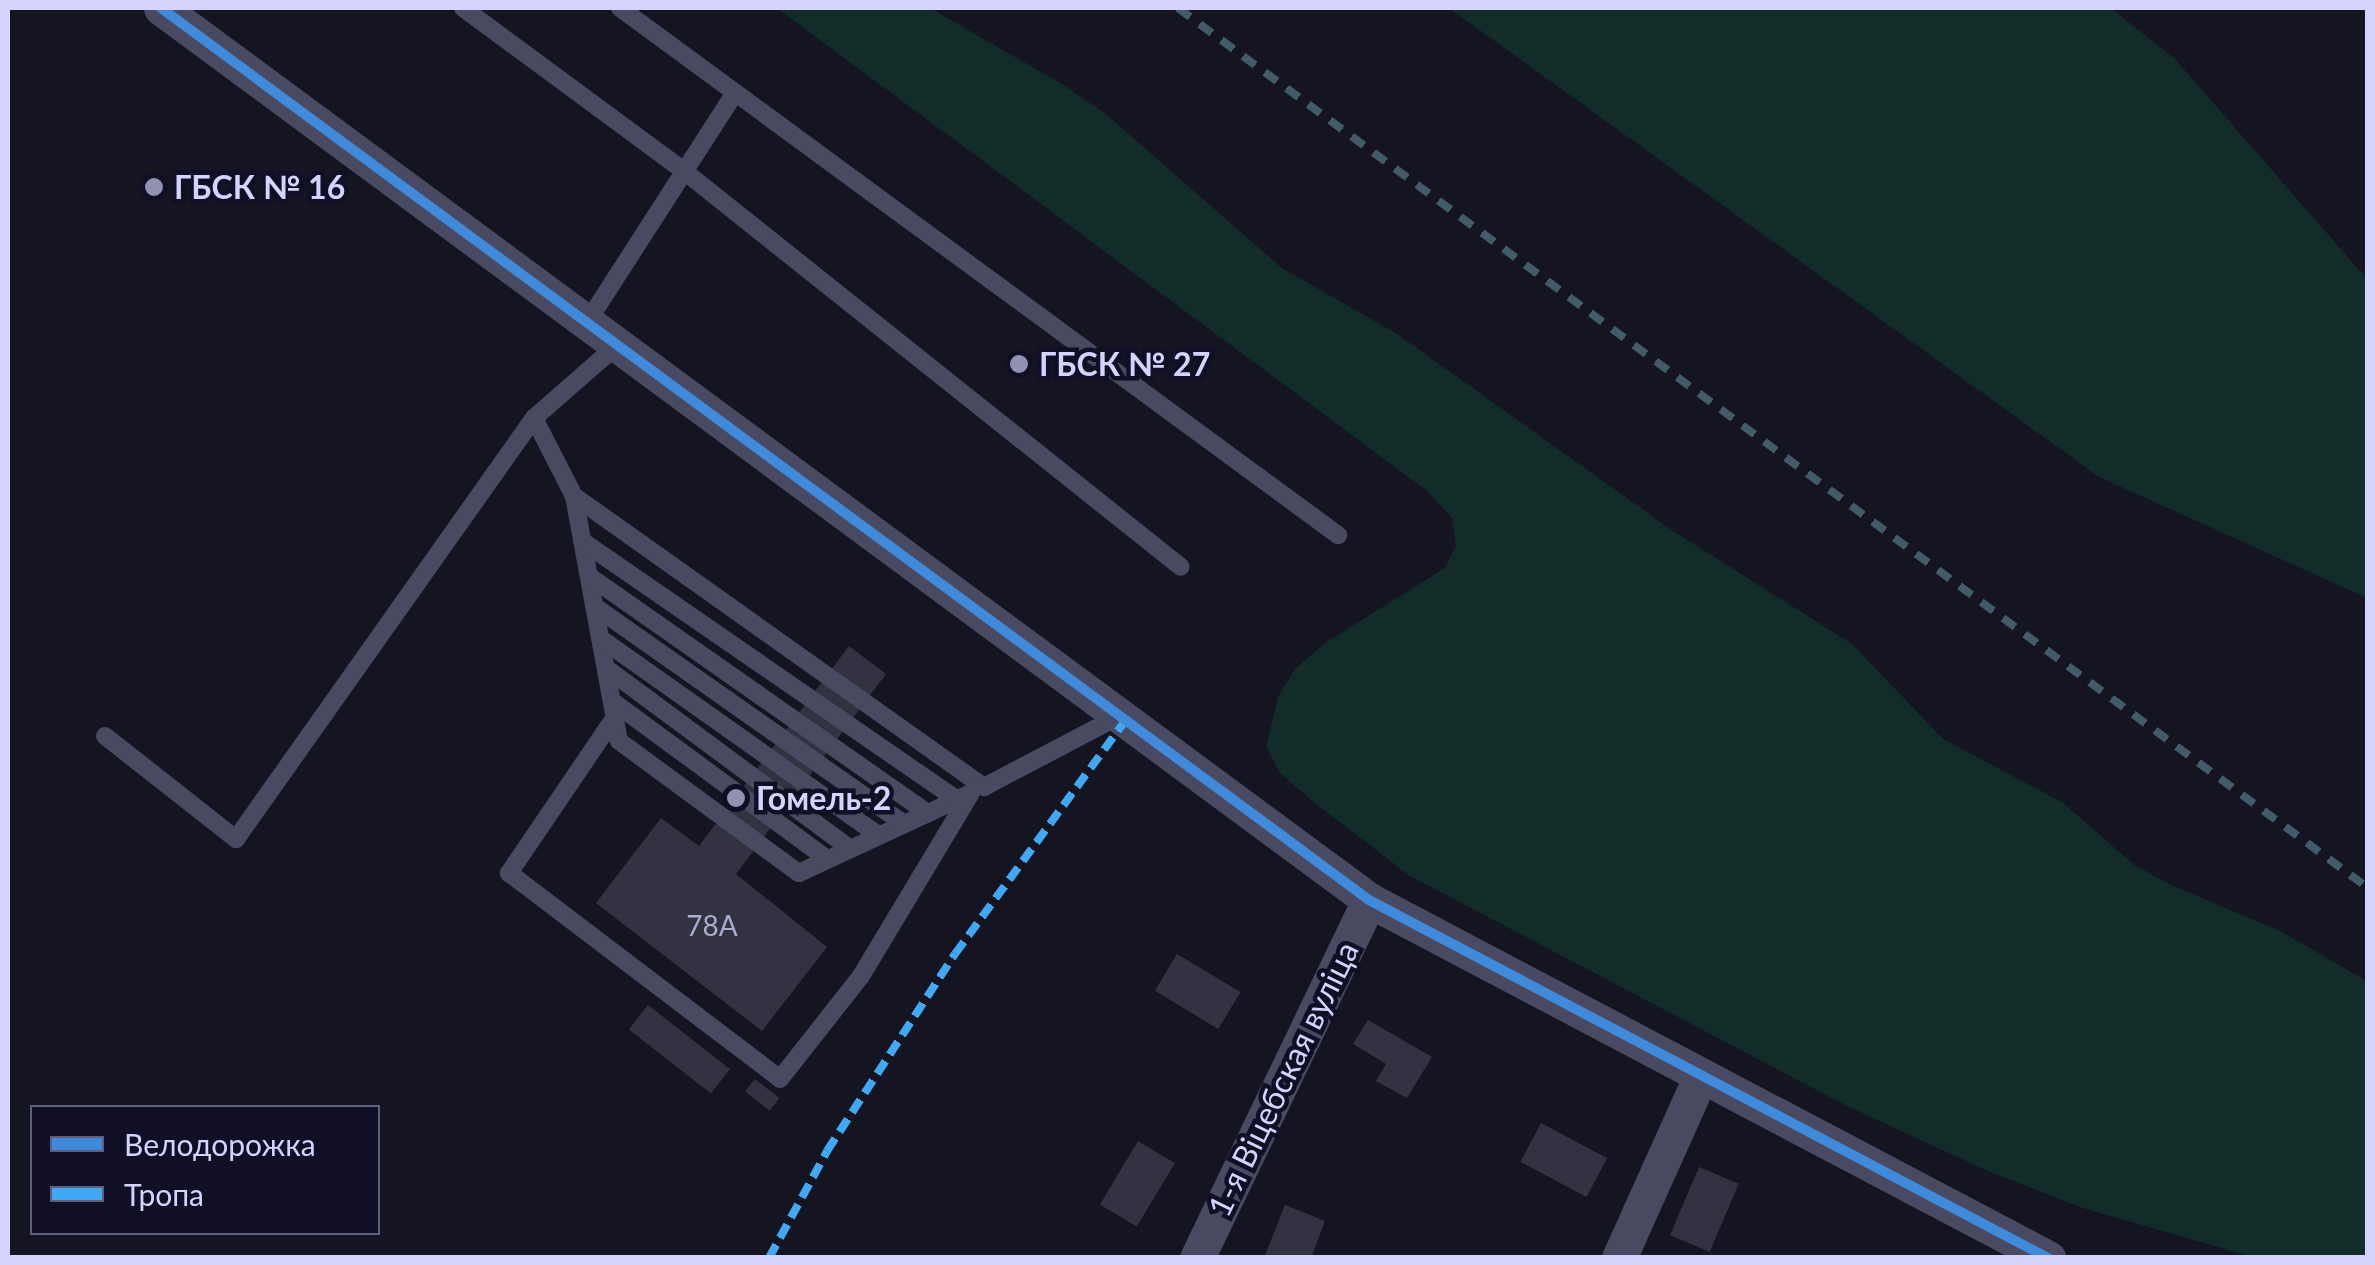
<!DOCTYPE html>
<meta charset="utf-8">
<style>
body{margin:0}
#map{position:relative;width:2375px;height:1265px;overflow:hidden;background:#151421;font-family:Lato,sans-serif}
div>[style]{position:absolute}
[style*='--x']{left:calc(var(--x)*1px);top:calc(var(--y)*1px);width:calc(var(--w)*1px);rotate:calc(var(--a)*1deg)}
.green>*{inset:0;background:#122c2a}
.building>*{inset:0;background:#333243;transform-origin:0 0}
.service>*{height:18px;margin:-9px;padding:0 9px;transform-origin:9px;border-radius:9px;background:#494a62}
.minor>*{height:35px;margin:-17.5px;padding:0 17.5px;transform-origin:17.5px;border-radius:17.5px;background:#494a62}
.rail>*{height:8px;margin-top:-4px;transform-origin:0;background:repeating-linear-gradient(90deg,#415b69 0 15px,transparent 0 27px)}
.quiet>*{height:8px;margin-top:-4px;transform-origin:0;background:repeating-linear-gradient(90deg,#3fa9f5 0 15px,transparent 0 23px)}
.cycleway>*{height:10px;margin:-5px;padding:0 5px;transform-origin:5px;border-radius:5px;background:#408adc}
.dots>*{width:28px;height:28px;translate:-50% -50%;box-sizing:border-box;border:5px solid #100f26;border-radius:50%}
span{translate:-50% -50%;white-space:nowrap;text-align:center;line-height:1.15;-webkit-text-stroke:9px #100f26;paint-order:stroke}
.number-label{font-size:28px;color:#acacd0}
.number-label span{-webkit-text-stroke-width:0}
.poi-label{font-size:32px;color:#d4d4ff;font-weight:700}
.left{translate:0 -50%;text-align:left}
.street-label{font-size:32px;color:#d4d4ff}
.frame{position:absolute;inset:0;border:10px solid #d4d4ff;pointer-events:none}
.legend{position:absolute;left:30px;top:1105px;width:350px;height:130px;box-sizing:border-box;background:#100f26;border:2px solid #5e5e7d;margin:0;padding:12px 18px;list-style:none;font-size:30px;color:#d4d4ff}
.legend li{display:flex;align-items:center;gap:20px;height:50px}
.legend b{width:50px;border:2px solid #5e5e7d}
</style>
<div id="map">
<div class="green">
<i style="clip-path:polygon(777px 8px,930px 8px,1062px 84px,1107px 115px,1282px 268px,1397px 334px,1673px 531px,1852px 644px,1943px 739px,2062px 802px,2133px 864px,2169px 884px,2280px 931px,2367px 981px,2367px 1257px,2253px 1257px,2083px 1208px,1990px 1172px,1847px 1106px,1410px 876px,1311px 800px,1280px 773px,1266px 747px,1278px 697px,1295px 669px,1325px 643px,1445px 568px,1456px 546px,1452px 518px,1426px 490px)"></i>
<i style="clip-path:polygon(1449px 8px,2111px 8px,2175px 59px,2367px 279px,2367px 598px,2099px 477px)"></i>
</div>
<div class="building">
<i style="clip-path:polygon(849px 646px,886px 674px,736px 874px,827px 947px,762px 1031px,596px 903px,661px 818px,699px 846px)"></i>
<i style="left:1177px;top:954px;width:74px;height:43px;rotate:31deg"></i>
<i style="left:648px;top:1005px;width:104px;height:31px;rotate:38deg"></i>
<i style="clip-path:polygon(1368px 1020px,1432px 1057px,1407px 1098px,1376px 1081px,1386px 1064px,1353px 1044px)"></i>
<i style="left:755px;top:1079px;width:31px;height:16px;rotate:38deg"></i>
<i style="left:1541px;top:1123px;width:75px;height:44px;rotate:28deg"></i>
<i style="left:1138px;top:1141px;width:43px;height:74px;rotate:31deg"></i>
<i style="left:1699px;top:1167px;width:43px;height:74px;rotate:23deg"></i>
<i style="clip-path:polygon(1285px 1205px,1325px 1221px,1311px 1258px,1264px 1258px)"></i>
</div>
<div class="service">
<i style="--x:463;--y:8;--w:275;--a:36.4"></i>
<i style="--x:684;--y:171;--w:635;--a:38.55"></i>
<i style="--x:620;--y:8;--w:891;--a:36.28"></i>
<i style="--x:586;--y:324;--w:274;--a:-57.2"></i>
<i style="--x:534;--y:418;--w:88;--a:62.9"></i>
<i style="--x:574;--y:496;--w:503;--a:35.37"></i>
<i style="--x:984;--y:787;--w:153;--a:-27.7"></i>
<i style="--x:574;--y:496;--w:249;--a:79.6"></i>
<i style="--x:619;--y:741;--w:223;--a:36.3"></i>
<i style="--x:799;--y:873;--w:187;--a:-24.9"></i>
<i style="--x:582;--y:541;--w:456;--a:34.6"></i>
<i style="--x:589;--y:576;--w:414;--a:35"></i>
<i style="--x:594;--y:606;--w:379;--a:35.1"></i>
<i style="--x:600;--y:638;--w:341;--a:35.3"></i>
<i style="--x:606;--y:668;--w:302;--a:36.5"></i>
<i style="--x:612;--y:701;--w:267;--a:36.3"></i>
<i style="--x:615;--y:717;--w:189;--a:124.2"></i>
<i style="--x:509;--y:873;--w:340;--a:37.2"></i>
<i style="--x:780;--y:1079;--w:131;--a:-51.8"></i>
<i style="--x:861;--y:976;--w:214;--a:-59"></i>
<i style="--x:105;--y:736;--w:167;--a:38.2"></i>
<i style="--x:236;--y:839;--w:516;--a:-54.71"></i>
<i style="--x:534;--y:418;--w:108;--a:-41.2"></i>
</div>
<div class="minor">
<i style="--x:161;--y:8;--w:1502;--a:36.44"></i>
<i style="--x:1369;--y:900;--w:768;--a:27.8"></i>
<i style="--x:1197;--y:1258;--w:397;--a:-64.3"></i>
<i style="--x:1619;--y:1258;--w:197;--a:-65.8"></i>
</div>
<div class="rail">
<i style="--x:1178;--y:8;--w:1480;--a:36.48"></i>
</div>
<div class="quiet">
<i style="--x:769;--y:1258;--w:122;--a:-61.5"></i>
<i style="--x:827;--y:1151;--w:235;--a:-57"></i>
<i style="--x:955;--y:954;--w:288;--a:-53.9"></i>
</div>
<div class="cycleway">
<i style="--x:161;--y:8;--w:1502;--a:36.44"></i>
<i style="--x:1369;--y:900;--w:768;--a:27.8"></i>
</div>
<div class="dots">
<i style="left:154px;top:187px;background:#9191b1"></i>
<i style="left:1019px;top:364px;background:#9191b1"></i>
<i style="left:736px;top:798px;background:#9191b1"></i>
</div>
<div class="number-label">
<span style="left:712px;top:925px">78А</span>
</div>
<div class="poi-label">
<span class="left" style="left:174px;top:187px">ГБСК № 16</span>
<span class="left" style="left:1039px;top:364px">ГБСК № 27</span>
<span class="left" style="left:756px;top:798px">Гомель-2</span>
</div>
<div class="street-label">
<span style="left:1283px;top:1079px;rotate:-64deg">1-я Віцебская вуліца</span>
</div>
<div class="frame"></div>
<ul class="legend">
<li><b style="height:12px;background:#408adc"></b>Велодорожка</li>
<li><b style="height:12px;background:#3fa9f5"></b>Тропа</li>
</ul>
</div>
